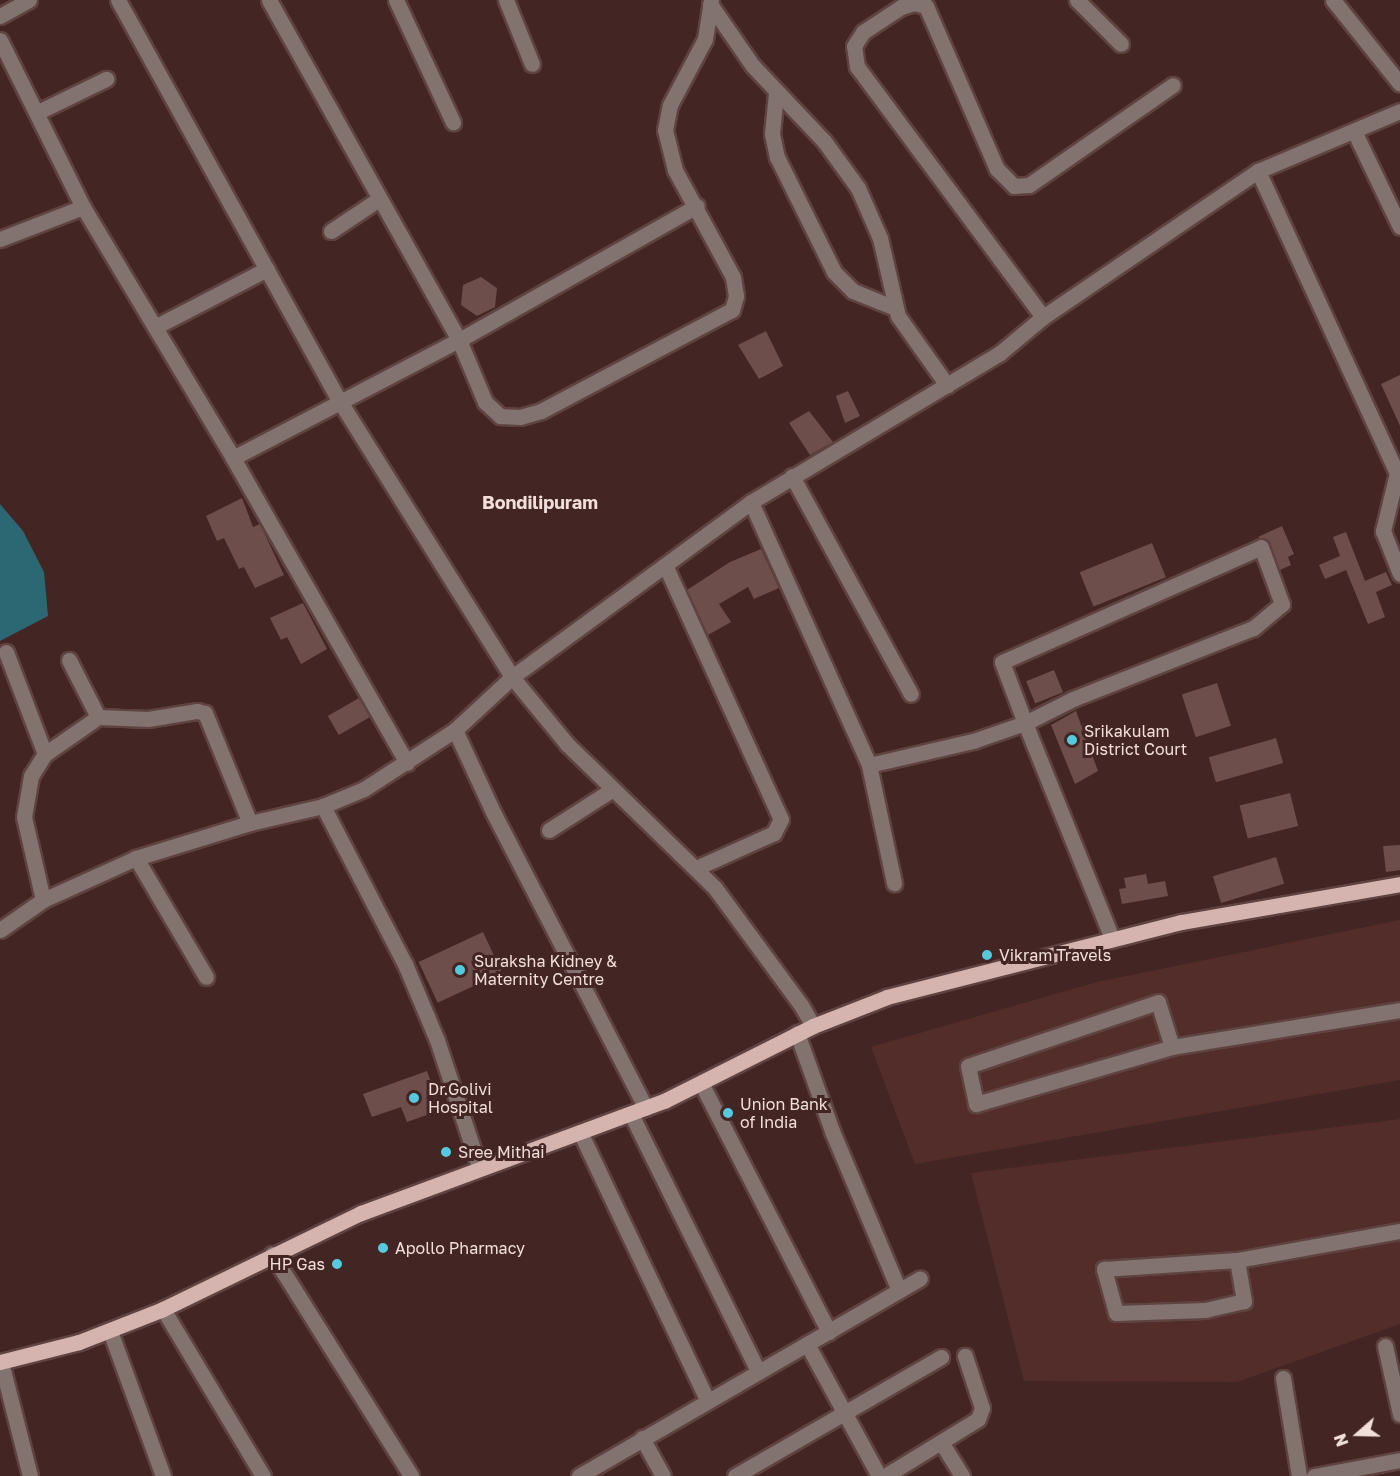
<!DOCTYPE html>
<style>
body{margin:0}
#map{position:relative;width:1400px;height:1476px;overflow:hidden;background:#432623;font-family:"Golos Text",sans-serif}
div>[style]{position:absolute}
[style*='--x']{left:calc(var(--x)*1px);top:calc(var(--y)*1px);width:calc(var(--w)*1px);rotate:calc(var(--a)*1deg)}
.built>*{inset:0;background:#522d29}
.water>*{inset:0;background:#2b6873}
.building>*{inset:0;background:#6e4e4a;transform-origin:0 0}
.roads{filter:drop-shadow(2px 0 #5f4340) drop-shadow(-2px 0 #5f4340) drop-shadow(0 2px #5f4340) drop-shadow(0 -2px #5f4340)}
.minor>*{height:15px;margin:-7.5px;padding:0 7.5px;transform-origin:7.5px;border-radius:7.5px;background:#827270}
.major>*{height:15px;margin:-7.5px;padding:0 7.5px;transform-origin:7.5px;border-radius:7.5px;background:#d5b4b0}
.dots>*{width:16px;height:16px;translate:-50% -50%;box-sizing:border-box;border:3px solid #432623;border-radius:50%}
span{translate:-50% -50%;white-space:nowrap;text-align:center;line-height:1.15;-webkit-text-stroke:6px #432623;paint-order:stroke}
.poi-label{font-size:16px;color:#f2dedb}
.left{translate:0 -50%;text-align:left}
.right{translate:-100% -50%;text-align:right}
.neighbourhood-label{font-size:18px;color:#f2dedb;font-weight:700}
.north{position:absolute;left:1328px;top:1404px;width:60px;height:60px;-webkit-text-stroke:4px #432623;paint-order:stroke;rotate:250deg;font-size:16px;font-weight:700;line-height:24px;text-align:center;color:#f2dedb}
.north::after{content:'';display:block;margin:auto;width:21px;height:27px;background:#f2dedb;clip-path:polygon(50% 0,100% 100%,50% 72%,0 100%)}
</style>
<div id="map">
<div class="built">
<i style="clip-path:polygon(1400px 920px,1400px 1080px,915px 1164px,871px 1047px,1097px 982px)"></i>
<i style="clip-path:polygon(1400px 1119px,1400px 1324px,1237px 1382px,1024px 1381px,971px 1173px)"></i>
</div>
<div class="water">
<i style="clip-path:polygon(0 504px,23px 531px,44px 572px,48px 616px,0 641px)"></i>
</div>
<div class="building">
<i style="clip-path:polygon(481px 277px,497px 288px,495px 307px,477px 316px,461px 305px,463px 285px)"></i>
<i style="clip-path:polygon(766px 331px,783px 366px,759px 379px,738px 345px)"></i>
<i style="clip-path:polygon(1400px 375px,1400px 426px,1381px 384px)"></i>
<i style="clip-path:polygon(848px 391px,860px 416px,845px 423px,836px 396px)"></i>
<i style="clip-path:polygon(809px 411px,833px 442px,810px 455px,789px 423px)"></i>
<i style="clip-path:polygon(242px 498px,253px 527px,260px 524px,284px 575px,255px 588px,244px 567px,239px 569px,224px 538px,217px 541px,206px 516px)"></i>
<i style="clip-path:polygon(1282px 526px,1294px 554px,1288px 557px,1291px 565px,1280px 570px,1270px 543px,1258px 537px)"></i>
<i style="clip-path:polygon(1346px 532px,1365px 581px,1386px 572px,1392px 585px,1376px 592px,1385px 617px,1368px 624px,1346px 570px,1325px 579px,1319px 565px,1340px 556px,1333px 537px)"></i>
<i style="left:1152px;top:543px;width:37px;height:78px;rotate:68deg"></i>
<i style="clip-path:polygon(761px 549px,779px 588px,754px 599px,748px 587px,719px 604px,731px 622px,708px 635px,687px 590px,730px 562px)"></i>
<i style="clip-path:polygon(303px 603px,327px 649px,301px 664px,287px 637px,281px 640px,270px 618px)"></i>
<i style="left:1054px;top:670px;width:24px;height:30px;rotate:68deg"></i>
<i style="left:1217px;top:683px;width:45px;height:37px;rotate:72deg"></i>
<i style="left:359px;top:698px;width:22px;height:36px;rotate:60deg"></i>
<i style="clip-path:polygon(1076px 711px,1098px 771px,1075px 784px,1051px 725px)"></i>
<i style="left:1276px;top:738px;width:26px;height:70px;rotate:74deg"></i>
<i style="left:1290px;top:793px;width:34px;height:52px;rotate:76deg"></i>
<i style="clip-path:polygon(1400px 845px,1400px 870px,1386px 872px,1383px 846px)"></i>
<i style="left:1276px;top:857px;width:28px;height:66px;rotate:73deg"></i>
<i style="clip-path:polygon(1146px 874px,1148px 884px,1165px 881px,1168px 896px,1122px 904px,1119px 889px,1126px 888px,1124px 878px)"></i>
<i style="left:483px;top:932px;width:45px;height:71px;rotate:65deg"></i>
<i style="clip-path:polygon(427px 1071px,441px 1110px,407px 1122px,401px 1107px,372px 1117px,363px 1094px)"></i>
</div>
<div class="roads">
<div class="minor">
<i style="--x:118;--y:0;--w:457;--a:61.1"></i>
<i style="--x:339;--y:400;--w:327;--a:58"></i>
<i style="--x:512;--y:677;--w:87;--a:50.6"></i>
<i style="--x:567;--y:744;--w:206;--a:44.2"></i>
<i style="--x:715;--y:888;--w:145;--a:53.7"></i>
<i style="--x:801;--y:1005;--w:24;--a:60"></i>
<i style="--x:269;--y:0;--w:389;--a:60.8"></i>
<i style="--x:459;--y:340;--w:67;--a:67.2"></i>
<i style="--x:485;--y:402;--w:21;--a:43"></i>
<i style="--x:500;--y:416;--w:20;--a:3"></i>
<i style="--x:520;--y:417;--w:22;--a:-16"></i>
<i style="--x:541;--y:411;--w:216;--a:-27.9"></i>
<i style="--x:732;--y:310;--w:15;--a:-74"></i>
<i style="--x:736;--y:296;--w:19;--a:-99"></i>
<i style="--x:733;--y:277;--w:122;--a:-118.5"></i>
<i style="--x:675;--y:170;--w:41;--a:-104"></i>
<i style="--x:665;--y:130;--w:25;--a:-79"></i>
<i style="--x:670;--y:105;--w:75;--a:-62.1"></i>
<i style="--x:705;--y:39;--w:39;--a:-81"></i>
<i style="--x:396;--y:0;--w:135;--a:65"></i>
<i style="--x:506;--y:0;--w:69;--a:67.9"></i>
<i style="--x:1077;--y:0;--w:62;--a:45"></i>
<i style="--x:1333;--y:0;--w:107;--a:51.4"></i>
<i style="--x:710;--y:4;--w:75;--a:55.3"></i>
<i style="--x:753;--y:66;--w:103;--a:46.6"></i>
<i style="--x:824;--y:141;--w:58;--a:54.1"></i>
<i style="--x:858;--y:188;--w:55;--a:66.3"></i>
<i style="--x:880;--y:238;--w:80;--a:77"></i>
<i style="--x:898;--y:316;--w:85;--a:54.6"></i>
<i style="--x:0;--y:16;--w:33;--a:-29"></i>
<i style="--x:0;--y:40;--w:186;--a:63.6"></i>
<i style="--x:83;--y:207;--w:292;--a:59.1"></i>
<i style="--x:233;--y:458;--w:351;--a:60.3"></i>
<i style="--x:776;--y:93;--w:41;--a:95.6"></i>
<i style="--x:772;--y:134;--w:24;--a:78"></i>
<i style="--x:777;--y:157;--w:128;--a:63.6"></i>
<i style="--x:834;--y:272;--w:27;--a:45"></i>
<i style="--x:853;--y:291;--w:45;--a:22"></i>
<i style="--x:38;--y:112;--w:76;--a:-25.9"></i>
<i style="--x:1354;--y:131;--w:106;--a:64.4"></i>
<i style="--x:1258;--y:171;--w:332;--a:65.3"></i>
<i style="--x:1397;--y:473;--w:60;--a:103.6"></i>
<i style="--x:1383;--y:531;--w:46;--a:68.4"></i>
<i style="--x:331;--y:231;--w:58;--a:-33.7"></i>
<i style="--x:0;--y:239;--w:89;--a:-21.1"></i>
<i style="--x:1043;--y:317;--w:312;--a:-126.6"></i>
<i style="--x:857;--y:67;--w:21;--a:-98"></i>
<i style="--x:854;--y:46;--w:17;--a:-57"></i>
<i style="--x:863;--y:32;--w:45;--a:-33.3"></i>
<i style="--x:901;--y:7;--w:14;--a:-17"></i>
<i style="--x:914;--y:3;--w:12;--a:14"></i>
<i style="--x:926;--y:6;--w:178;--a:66.5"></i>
<i style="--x:997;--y:169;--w:24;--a:45"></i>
<i style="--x:1014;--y:186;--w:15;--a:-4"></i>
<i style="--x:1029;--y:185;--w:175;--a:-34.8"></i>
<i style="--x:155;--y:327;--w:126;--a:-27.4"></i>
<i style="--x:233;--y:458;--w:255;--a:-27.6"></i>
<i style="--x:459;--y:340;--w:273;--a:-29.4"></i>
<i style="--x:792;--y:476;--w:248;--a:61.4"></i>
<i style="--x:751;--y:502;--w:288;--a:65.8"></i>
<i style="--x:869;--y:765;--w:107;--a:-13"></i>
<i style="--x:973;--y:741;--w:55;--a:-19.1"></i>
<i style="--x:1025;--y:723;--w:232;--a:68"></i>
<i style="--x:1261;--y:547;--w:61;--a:69.8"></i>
<i style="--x:1282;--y:604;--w:38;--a:140"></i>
<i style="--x:1253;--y:628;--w:193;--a:158.5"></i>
<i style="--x:1073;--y:699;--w:54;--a:153.4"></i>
<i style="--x:1025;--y:723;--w:65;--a:-110.7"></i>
<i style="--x:1002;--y:662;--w:283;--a:-23.9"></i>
<i style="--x:666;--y:567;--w:277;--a:65.5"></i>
<i style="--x:781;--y:819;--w:16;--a:117"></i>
<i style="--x:774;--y:833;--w:85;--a:155.8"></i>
<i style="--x:6;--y:652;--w:109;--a:69.1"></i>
<i style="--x:69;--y:660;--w:64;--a:63"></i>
<i style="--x:455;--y:730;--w:90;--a:65.1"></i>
<i style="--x:493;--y:812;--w:333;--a:62.7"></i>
<i style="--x:869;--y:765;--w:121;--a:78"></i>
<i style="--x:323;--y:806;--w:178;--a:62.6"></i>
<i style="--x:405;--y:964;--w:82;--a:67.2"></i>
<i style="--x:437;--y:1040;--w:134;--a:71.7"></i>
<i style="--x:549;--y:830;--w:76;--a:-32.6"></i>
<i style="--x:136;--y:858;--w:138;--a:59.5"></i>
<i style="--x:43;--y:900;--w:85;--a:-102.9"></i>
<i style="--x:24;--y:817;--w:42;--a:-80.3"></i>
<i style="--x:31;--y:776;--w:26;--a:-58"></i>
<i style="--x:45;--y:754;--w:65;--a:-34.9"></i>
<i style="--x:98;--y:717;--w:50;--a:2.3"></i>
<i style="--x:148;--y:719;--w:50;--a:-9.3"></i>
<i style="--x:197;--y:711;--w:8;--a:14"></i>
<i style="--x:205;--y:713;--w:119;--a:67.8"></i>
<i style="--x:0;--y:930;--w:52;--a:-34.9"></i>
<i style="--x:43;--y:900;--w:102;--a:-24.3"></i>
<i style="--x:136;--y:858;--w:119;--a:-17.1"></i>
<i style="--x:250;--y:823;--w:75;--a:-13.1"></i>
<i style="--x:323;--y:806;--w:44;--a:-22.5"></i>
<i style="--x:364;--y:789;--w:108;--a:-33"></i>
<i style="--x:455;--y:730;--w:78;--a:-42.9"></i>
<i style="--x:512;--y:677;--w:296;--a:-36.2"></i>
<i style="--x:751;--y:502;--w:290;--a:-30.9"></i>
<i style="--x:1000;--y:353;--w:56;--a:-39.9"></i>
<i style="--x:1043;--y:317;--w:260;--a:-34.2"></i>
<i style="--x:1258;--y:171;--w:154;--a:-22.9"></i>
<i style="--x:797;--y:1033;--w:104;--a:70.3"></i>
<i style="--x:832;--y:1131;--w:173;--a:67.2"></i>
<i style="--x:1172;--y:1047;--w:47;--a:-107.3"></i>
<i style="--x:1158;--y:1002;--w:200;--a:161.4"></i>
<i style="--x:968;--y:1066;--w:39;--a:78"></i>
<i style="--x:976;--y:1104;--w:204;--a:-16.2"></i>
<i style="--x:1172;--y:1047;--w:231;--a:-9.2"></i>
<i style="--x:701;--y:1083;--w:280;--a:62.8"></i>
<i style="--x:631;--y:1114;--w:287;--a:63.7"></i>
<i style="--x:580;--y:1132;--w:296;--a:64.6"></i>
<i style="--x:272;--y:1254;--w:262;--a:57.9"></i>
<i style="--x:1237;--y:1260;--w:42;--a:80.3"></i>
<i style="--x:1244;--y:1301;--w:40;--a:167"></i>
<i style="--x:1205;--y:1310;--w:89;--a:178.1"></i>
<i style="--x:1116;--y:1313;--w:46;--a:-105.3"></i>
<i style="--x:1104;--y:1269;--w:133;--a:-3.9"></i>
<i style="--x:1237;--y:1260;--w:166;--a:-10.1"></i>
<i style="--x:163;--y:1309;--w:195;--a:59.1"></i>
<i style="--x:110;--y:1331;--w:154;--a:69.9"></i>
<i style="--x:807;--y:1344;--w:150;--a:61.4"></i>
<i style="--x:1385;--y:1346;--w:70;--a:77.6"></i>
<i style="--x:1;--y:1362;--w:118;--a:75.7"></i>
<i style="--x:1283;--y:1378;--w:99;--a:80.7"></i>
<i style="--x:642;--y:1438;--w:43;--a:61.1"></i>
<i style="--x:941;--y:1442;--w:40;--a:58"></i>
<i style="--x:579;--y:1476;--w:394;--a:-30.1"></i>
<i style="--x:735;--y:1476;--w:238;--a:-30"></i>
<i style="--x:885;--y:1476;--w:109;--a:-31.5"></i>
<i style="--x:978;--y:1419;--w:12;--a:-70"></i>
<i style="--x:982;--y:1408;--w:55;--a:-108.1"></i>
<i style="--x:1314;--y:1476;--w:87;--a:-10.5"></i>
</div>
<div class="major">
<i style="--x:0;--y:1362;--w:81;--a:-14.2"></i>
<i style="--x:79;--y:1342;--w:90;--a:-21.4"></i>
<i style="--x:163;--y:1309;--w:220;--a:-25.9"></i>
<i style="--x:361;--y:1213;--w:323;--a:-20.3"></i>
<i style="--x:664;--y:1101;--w:167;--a:-26.7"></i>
<i style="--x:813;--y:1026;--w:79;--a:-21.4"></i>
<i style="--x:887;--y:997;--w:303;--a:-14.3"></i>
<i style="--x:1181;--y:922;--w:222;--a:-9.8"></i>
</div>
</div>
<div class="dots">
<i style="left:1072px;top:740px;background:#55cadf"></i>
<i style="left:987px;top:955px;background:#55cadf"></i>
<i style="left:460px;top:970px;background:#55cadf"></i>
<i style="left:414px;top:1098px;background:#55cadf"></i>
<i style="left:728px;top:1113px;background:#55cadf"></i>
<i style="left:446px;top:1152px;background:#55cadf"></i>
<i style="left:383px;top:1248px;background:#55cadf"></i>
<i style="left:337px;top:1264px;background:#55cadf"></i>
</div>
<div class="poi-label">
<span class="left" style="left:1084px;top:740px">Srikakulam<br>District Court</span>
<span class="left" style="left:999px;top:955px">Vikram Travels</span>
<span class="left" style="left:474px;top:970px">Suraksha Kidney &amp;<br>Maternity Centre</span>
<span class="left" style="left:428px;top:1098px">Dr.Golivi<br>Hospital</span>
<span class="left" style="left:740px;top:1113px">Union Bank<br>of India</span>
<span class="left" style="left:458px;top:1152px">Sree Mithai</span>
<span class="left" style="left:395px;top:1248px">Apollo Pharmacy</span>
<span class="right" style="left:325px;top:1264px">HP Gas</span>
</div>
<div class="neighbourhood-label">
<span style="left:540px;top:502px">Bondilipuram</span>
</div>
<div class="north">N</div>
</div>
